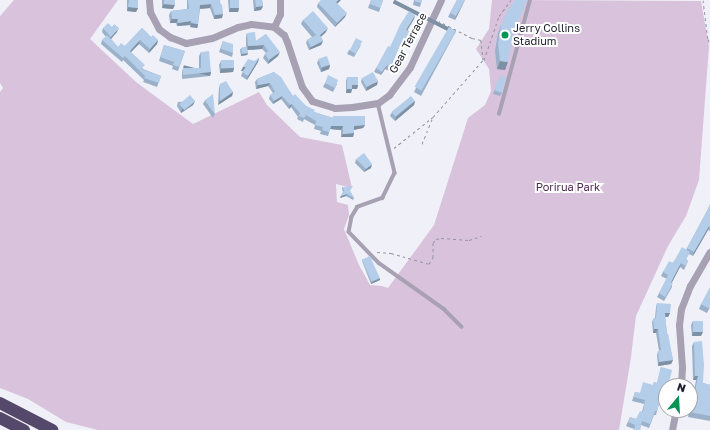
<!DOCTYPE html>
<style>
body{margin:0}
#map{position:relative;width:710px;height:430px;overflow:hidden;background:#f0f1f8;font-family:"Golos Text",sans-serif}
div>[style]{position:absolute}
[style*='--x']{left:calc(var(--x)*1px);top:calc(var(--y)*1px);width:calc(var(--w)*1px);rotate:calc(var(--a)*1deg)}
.green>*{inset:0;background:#d9c2db}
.path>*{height:1px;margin-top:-0.5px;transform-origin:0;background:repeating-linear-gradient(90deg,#94969f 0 3px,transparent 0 6px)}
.service>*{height:3.5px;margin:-1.75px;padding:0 1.75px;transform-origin:1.75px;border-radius:1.75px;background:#a7a1b3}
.minor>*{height:7px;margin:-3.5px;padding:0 3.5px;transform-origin:3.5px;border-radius:3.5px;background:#a7a1b3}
.motorway>*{height:12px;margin:-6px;padding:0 6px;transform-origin:6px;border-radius:6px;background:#54486b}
.wall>*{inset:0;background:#9bb1c9}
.shaded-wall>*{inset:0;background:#7e90a4;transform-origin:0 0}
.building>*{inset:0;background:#b4ceea;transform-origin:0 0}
.dots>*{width:11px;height:11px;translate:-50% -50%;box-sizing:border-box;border:2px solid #fff;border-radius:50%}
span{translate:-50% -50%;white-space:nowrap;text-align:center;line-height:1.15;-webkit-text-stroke:4px #fff;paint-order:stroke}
.poi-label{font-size:11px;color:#1c1e2b}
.left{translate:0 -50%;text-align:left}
.street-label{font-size:11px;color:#1c1e2b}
.park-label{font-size:11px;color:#4f2753}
.north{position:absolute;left:658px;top:378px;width:40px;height:40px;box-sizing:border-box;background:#fff;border:1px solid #a4a5aa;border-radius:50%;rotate:18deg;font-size:11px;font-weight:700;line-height:16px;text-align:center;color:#1c1e2b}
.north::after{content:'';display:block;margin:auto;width:14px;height:18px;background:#059353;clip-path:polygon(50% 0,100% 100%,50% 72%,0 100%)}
</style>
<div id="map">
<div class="green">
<i style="clip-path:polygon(14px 0,118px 0,90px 39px,136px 82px,193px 124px,259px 92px,267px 105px,300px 137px,342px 145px,352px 188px,336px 184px,337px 202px,348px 205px,349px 215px,344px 229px,359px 265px,370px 285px,382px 286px,388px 288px,434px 225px,468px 118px,485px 105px,491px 91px,489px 69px,476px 49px,489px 29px,492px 0,701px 1px,709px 46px,699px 180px,686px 216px,668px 246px,636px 316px,631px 357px,619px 430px,98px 430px,66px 422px,28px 399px,0 388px,0 92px,3px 88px,0 83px,0 16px)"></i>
</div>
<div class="path">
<i style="--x:703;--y:0;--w:39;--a:83"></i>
<i style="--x:708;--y:39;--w:5;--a:68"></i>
<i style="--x:484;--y:60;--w:46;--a:-71.2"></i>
<i style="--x:499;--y:16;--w:20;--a:-53"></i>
<i style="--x:422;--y:144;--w:29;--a:-68"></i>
<i style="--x:433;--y:117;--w:76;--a:-48.7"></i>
<i style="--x:483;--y:60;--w:20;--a:-96"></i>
<i style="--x:481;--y:40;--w:9;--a:-167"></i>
<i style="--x:472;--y:38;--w:37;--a:-153"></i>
<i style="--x:394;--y:148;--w:50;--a:-38.5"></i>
<i style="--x:377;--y:252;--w:14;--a:4"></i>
<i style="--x:391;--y:253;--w:40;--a:16"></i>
<i style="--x:429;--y:264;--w:8;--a:-60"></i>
<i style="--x:433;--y:257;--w:14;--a:-90"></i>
<i style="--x:433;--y:243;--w:5;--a:-53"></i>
<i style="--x:436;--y:239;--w:5;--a:-11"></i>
<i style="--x:441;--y:238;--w:28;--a:4"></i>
<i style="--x:469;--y:240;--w:13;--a:-18"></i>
</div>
<div class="service">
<i style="--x:378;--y:103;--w:72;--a:76.3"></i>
<i style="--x:395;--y:173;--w:28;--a:116"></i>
<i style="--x:383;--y:198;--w:27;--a:160"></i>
<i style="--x:358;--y:207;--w:12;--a:121"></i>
<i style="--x:352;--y:217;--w:15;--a:101"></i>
<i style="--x:349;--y:232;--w:43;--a:45.9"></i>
<i style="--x:379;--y:263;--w:80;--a:35.3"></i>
<i style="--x:444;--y:309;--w:25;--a:45"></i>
<i style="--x:499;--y:114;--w:118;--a:-74.8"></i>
</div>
<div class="minor">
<i style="--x:149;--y:0;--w:12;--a:85"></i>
<i style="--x:150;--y:12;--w:19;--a:62"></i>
<i style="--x:159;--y:29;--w:14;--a:36"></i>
<i style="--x:170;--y:37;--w:17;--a:21"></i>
<i style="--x:186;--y:43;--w:26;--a:-11"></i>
<i style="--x:212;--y:38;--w:28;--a:-23"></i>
<i style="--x:238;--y:27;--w:13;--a:-13"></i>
<i style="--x:251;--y:24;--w:23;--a:7"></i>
<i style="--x:274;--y:27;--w:14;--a:-65"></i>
<i style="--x:280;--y:14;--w:14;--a:-90"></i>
<i style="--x:274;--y:27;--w:13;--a:39"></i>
<i style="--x:284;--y:35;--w:8;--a:67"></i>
<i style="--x:287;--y:42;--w:47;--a:71.6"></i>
<i style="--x:302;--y:87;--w:17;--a:54"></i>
<i style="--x:312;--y:101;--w:24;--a:17"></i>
<i style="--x:335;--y:108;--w:17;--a:-3"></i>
<i style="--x:352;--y:107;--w:26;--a:-9"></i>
<i style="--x:378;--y:103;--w:14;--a:-36"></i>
<i style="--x:389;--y:95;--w:35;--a:-53"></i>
<i style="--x:410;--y:67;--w:74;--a:-65.2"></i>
<i style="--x:681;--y:386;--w:19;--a:-87"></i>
<i style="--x:682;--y:367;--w:42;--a:-94.1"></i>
<i style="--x:679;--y:325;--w:16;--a:-83"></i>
<i style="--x:681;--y:309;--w:25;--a:-69"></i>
<i style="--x:690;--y:286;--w:39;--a:-60"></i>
<i style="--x:672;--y:430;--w:20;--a:-79"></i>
</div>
<div class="motorway">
<i style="--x:0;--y:403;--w:59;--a:27.4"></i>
<i style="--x:0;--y:418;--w:27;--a:27"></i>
</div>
<div class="wall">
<i style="clip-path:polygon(127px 0,138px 0,138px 8px,136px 12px,127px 11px)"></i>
<i style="clip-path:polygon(162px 0,175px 0,173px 9px,162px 8px)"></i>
<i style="clip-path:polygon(187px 0,220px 0,222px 18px,214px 19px,210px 8px,200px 9px,198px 24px,197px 28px,190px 27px,190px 25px,177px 26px,176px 23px,170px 23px,169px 15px,171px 11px,187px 9px)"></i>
<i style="clip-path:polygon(228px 0,239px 0,239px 8px,238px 12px,229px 12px)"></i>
<i style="clip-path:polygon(253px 0,262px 0,263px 6px,261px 10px,254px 11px)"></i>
<i style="clip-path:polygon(371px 0,383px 0,379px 12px,368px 8px)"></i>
<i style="clip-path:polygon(414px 0,422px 0,420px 7px,413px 5px)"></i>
<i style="clip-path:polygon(457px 0,465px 0,455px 20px,448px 17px)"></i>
<i style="clip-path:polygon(318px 3px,337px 3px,345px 17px,335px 27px,317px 7px)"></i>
<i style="clip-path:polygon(414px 19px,407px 30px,410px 32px,402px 48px,399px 47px,389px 71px,385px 69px,381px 75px,374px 72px,376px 68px)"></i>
<i style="clip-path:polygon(303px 20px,326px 32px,321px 37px,323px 41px,321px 45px,309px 50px,306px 43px,307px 40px,312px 37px,301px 24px)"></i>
<i style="clip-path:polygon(501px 25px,512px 38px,505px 70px,497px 69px,495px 51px,498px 33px)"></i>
<i style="clip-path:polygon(103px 28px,117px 32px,111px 39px,118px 47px,125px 46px,142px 28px,151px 37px,158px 40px,157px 44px,149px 53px,139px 44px,131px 52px,143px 69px,161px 76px,157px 87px,143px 82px,144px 80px,123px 60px,122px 62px,101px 44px,102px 40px,106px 37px,102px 32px)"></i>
<i style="clip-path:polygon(456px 31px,454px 35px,421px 96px,414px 92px,416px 88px)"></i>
<i style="clip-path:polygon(247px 33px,256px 41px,266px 34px,278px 56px,268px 64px,263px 58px,265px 54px,266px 53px,262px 49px,247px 50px,248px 53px,247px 55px,241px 56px,240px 50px,241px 48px,246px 47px,246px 36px)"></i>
<i style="clip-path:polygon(223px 41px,233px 53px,232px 57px,219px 52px)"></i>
<i style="clip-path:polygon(164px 45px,185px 51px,178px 71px,172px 69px,173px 66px,159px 61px)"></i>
<i style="clip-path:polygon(361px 45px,354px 57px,347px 54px,349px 50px)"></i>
<i style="clip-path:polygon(201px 52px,211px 72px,210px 76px,182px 79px,182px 72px,183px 68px,199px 68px,199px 56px)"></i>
<i style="clip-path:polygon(259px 58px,258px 62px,247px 80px,241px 76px,243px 71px,241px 71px)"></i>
<i style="clip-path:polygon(319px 59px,330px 65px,329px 69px,321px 72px,317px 63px)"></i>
<i style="clip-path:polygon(221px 61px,234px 68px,233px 72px,220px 73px,219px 65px)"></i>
<i style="clip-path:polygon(274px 72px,293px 96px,314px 112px,333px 118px,333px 116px,365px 125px,363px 128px,354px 130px,354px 133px,353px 137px,341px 137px,341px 130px,330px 129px,328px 136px,320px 134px,321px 131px,314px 129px,315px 125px,304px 119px,303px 122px,297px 119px,298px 117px,291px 107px,289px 109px,281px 99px,273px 104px,269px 99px,270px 95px,273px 93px,268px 86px,256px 89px,255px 82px,257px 79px)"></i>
<i style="clip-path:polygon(500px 76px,502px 93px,500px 96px,493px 94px)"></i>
<i style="clip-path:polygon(347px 77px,358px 85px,357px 89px,352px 89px,351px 93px,346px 93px,346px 81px)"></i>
<i style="clip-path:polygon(362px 78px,377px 85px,366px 91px,361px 82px)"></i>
<i style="clip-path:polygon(325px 83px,337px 84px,333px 92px,323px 87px)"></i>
<i style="clip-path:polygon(220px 84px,233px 92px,232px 96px,218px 105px,219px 88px)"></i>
<i style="clip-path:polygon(205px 100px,215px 114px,213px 118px,203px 104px)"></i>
<i style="clip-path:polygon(195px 101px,193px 105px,181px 113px,177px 106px,178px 102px)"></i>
<i style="clip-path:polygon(415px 101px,414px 105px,395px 121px,390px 116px,392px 112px)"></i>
<i style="clip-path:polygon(356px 159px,371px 168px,364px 172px,355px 163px)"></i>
<i style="clip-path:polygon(342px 187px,350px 191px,354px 198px,353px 200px,346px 196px,340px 198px,343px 192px,342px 189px)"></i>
<i style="clip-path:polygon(710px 204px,710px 231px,708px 230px,693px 256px,689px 254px,686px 259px,688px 261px,684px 270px,680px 267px,672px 282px,672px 287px,664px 301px,657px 297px,667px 279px,661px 276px,663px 272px,686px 250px,708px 209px)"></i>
<i style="clip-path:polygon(362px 259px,380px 280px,371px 284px,362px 261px)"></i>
<i style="clip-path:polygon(657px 303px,670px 313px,668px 317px,665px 317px,667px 334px,673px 360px,671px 364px,658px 366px,657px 355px,658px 351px,659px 351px,656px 333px,653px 333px,652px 322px,653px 319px,655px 318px,656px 307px)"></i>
<i style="clip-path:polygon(701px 304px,710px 307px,707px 313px,699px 309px)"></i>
<i style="clip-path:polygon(693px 321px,701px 336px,692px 336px,691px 325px)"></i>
<i style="clip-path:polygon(694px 342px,703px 383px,710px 385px,710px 421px,688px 417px,689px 410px,690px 410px,690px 401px,692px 396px,693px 397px,696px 380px,693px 380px,692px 346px)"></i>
<i style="clip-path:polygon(661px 367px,669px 383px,668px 386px,665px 386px,663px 397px,662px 400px,660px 400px,656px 415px,654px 415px,649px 428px,641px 425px,640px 430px,634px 430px,634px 429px,626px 426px,630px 417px,636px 419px,642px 412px,644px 404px,632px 401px,635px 392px,640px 393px,653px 385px,654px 382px,657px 383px)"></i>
</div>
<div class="shaded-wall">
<i style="clip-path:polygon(338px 0,341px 0,335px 6px,336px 2px)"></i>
<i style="clip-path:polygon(465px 0,455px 20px,456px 16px)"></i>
<i style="clip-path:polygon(164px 4px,175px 5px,173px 9px,162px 8px)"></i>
<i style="clip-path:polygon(211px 4px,210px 8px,198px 9px,200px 5px)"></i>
<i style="clip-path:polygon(263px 6px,261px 10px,254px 11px,256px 7px)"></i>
<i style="clip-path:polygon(128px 7px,138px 8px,136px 12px,127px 11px)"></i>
<i style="clip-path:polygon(230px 8px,239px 8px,238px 12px,229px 12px)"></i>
<i style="clip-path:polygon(347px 13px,345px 17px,335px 27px,337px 23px)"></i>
<i style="clip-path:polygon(223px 14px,222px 18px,214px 19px,215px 15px)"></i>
<i style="clip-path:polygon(415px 15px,414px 19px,405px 34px,406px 30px)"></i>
<i style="clip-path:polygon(172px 19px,178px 19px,176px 23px,170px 23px)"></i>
<i style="clip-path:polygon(191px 21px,190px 25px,177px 26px,178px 23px)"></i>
<i style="left:191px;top:23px;width:7px;height:4px;rotate:8deg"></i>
<i style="clip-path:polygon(119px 28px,117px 32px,109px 41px,111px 37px)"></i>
<i style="clip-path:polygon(328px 28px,326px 32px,318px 39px,320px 35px)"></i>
<i style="left:456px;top:31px;width:4px;height:69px;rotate:117deg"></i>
<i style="clip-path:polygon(140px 40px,139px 44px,129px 54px,130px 51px)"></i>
<i style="clip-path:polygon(158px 40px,157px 44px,149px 53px,150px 49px)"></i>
<i style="clip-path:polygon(323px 41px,321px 45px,309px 50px,311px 47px)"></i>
<i style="clip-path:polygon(264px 45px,262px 49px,247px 50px,248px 46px)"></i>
<i style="clip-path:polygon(280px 52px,278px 56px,268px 64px,269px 60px)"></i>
<i style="clip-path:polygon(248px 53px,247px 55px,241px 56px,242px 54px)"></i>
<i style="clip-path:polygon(259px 58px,258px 62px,247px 80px,248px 76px)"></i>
<i style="clip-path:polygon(500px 61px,508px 62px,505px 70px,497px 69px)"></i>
<i style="clip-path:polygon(330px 65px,329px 69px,321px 72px,322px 68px)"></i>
<i style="clip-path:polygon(387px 65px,385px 69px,381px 75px,382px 72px)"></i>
<i style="clip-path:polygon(243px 67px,246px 67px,244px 71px,241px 71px)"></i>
<i style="clip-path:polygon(234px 68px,233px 72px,220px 73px,221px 69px)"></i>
<i style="left:211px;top:72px;width:4px;height:28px;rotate:104deg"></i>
<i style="clip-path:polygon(378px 81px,377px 85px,366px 91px,367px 87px)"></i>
<i style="clip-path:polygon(270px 83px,268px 86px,256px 89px,258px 85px)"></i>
<i style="clip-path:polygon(352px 85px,358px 85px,357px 89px,351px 89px)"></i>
<i style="clip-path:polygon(347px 89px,352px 89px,351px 93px,346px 93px)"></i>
<i style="clip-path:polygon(233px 92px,232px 96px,218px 105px,220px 101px)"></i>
<i style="clip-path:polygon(282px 96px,281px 99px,273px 104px,274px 101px)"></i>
<i style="clip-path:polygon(195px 101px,193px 105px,181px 113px,182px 109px)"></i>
<i style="clip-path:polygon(415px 101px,414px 105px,395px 121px,396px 117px)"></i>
<i style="clip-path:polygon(292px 104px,291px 107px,289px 109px,290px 105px)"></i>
<i style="clip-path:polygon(365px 125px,363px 128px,353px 130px,354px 126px)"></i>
<i style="clip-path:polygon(331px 126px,343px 126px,341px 130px,330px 129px)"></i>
<i style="clip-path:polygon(354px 133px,353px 137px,341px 137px,343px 134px)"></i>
<i style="clip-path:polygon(372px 164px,371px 168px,364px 172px,366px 169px)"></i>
<i style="clip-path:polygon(347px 194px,346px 196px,340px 198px,341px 196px)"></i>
<i style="clip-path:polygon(709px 226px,708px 230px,693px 256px,694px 252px)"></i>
<i style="clip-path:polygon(681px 263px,680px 267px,670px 286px,671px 282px)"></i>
<i style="clip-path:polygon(380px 278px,380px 280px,371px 284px,372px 282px)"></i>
<i style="clip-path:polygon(665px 313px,670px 313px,668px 317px,663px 317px)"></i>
<i style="clip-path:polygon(654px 329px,658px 329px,656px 333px,653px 333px)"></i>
<i style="clip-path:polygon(693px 332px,703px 332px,701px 336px,692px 336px)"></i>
<i style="clip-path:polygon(673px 360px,671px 364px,658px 366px,659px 362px)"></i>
<i style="clip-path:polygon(695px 376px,698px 376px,696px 380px,693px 380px)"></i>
</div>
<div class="building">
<i style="clip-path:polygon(129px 0,138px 0,138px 8px,128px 7px)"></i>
<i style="clip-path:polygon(164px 0,175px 0,175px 5px,164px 4px)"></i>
<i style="clip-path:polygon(188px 0,220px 0,220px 5px,222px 4px,223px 14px,215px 15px,211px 4px,200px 5px,198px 24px,191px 23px,191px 21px,178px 23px,178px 19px,172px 19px,171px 11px,189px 9px)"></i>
<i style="left:230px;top:0;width:9px;height:8px"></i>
<i style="clip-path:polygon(255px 0,262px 0,263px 6px,256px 7px)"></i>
<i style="clip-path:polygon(321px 0,338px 0,336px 2px,347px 13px,337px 23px,318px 3px)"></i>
<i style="clip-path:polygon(371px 0,383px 0,380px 8px,370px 4px)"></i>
<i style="clip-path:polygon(415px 0,422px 0,421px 3px,414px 1px)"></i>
<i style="clip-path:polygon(457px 0,465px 0,456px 16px,450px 13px)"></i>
<i style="clip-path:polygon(515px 0,527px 0,512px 38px,508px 62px,500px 61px,498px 43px,501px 25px,508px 9px)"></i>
<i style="clip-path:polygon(313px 11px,328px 28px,320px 35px,323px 41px,311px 47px,307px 40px,316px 35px,303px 20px)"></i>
<i style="clip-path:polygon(409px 11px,415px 15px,406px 30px,410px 32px,403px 44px,401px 43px,390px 67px,387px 65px,382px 72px,376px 68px,388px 46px,390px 47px,400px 25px)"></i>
<i style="clip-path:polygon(108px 23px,112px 27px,114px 24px,119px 28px,111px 37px,103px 28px)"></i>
<i style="left:449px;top:27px;width:8px;height:69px;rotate:30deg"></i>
<i style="clip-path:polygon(142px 28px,151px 37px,153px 35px,158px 40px,150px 49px,140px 40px,130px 51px,145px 65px,141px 69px,161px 76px,159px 83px,144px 78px,145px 76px,125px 56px,123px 58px,102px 40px,107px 35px,118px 47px,121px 43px,125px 46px)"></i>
<i style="clip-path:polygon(255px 32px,256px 41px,266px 34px,280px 52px,269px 60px,265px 54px,268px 51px,264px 45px,248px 46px,247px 33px)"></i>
<i style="left:356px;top:38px;width:7px;height:14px;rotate:27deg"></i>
<i style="clip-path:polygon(223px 41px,233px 44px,233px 53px,221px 49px)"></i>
<i style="clip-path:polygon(164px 45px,185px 51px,179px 67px,173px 65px,174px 62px,160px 57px)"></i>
<i style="left:247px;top:47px;width:6px;height:6px;rotate:81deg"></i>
<i style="clip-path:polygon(209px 51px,211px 72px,183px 75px,183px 68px,201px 68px,201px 52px)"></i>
<i style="left:327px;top:56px;width:9px;height:9px;rotate:72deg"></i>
<i style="clip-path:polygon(259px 58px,248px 76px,242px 72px,246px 67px,243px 67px,248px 59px,255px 61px)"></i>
<i style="left:234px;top:60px;width:8px;height:13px;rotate:90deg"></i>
<i style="clip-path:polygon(274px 72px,281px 77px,293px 96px,295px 94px,306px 106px,315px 110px,314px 112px,333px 118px,333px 116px,365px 116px,365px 125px,354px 126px,354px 133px,343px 134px,343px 126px,331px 126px,329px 132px,322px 130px,323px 127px,315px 125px,316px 121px,306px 115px,304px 118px,299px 116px,300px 113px,292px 104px,290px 105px,282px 96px,274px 101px,270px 95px,275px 92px,270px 83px,258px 85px,257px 79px)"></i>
<i style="left:373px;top:72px;width:10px;height:13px;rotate:61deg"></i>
<i style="clip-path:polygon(328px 75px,338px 80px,335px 88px,325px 83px)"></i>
<i style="clip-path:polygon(500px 76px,506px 77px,502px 93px,494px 90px)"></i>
<i style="clip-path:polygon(347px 77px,358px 77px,358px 85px,352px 85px,352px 89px,347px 89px)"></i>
<i style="clip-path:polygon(226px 81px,233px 92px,220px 101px,220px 84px)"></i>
<i style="clip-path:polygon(213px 94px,215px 114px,205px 100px)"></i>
<i style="left:190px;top:95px;width:8px;height:14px;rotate:50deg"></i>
<i style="left:411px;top:96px;width:6px;height:25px;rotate:51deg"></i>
<i style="clip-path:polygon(364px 153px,372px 164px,366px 169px,356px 159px)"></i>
<i style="clip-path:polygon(353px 186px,350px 191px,354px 198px,347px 194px,341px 196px,344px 190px,342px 187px)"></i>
<i style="clip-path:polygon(710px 204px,710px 227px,709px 226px,694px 252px,687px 248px,708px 209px)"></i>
<i style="clip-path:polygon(682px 247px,690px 252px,686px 259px,688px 261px,686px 266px,681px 263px,671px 282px,673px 283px,665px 297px,659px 293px,668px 275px,663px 272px,669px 261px,673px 263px)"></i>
<i style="left:370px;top:256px;width:24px;height:9px;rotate:66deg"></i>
<i style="clip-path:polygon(710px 287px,710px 305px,708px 308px,701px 304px)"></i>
<i style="clip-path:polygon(657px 303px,671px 304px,670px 313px,665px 313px,667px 334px,668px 333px,673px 360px,659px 362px,658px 351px,661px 350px,658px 329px,654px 329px,653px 319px,656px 318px)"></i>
<i style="left:693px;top:321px;width:10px;height:11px"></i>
<i style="clip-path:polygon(702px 341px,704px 365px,703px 383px,710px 385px,710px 416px,689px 412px,692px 396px,694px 397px,698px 376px,695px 376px,694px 342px)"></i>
<i style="clip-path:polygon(661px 367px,672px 370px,669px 383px,666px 382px,663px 397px,661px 396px,657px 411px,655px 411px,650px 424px,642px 421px,640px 430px,634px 430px,635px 425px,628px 422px,630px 417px,636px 419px,640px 411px,643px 412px,645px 400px,634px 397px,635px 392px,640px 393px,643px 382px,653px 385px,654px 382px,657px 383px)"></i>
</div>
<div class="dots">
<i style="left:505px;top:35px;background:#059353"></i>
</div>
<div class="poi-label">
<span class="left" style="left:513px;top:35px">Jerry Collins<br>Stadium</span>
</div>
<div class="street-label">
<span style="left:408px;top:43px;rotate:-62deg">Gear Terrace</span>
</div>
<div class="park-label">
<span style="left:568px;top:187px">Porirua Park</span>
</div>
<div class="north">N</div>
</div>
